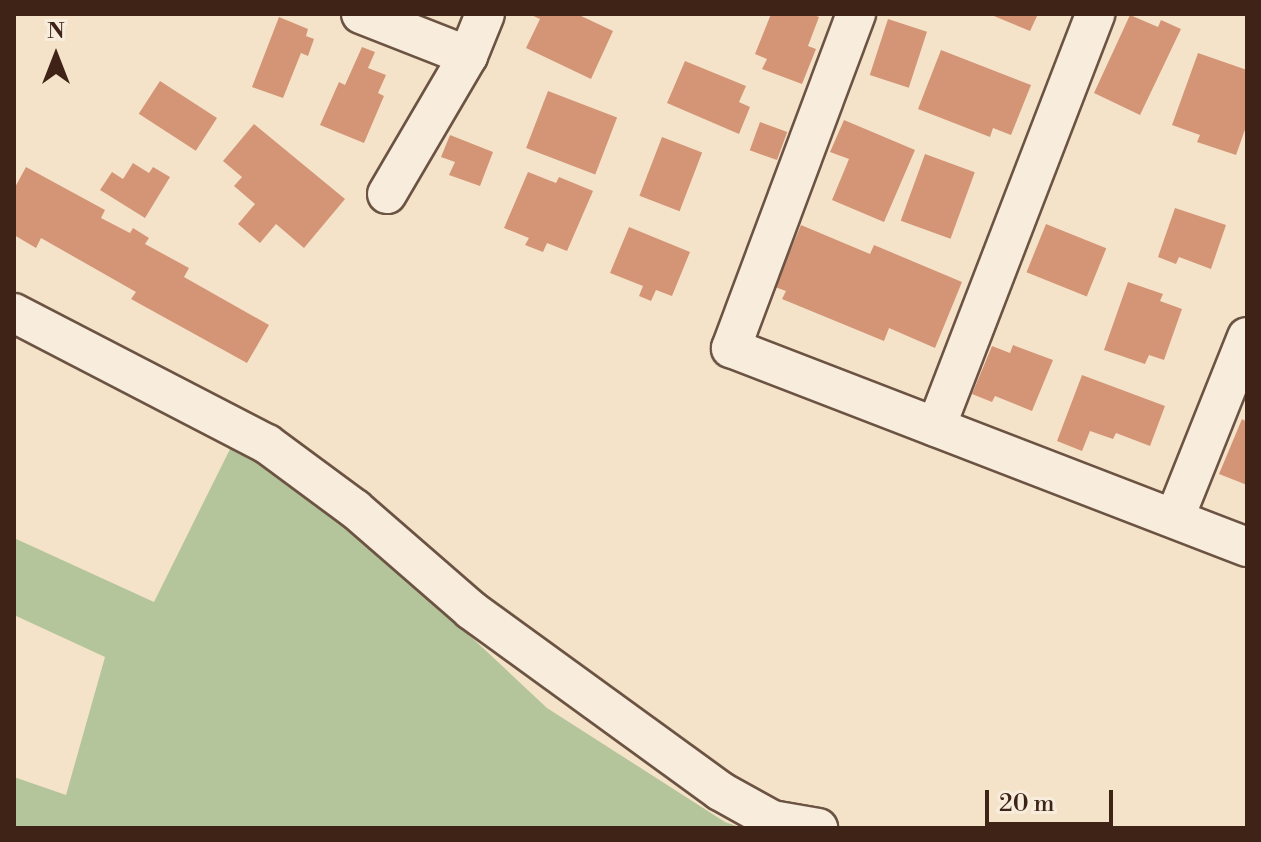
<!DOCTYPE html>
<style>
body{margin:0}
#map{position:relative;width:1261px;height:842px;overflow:hidden;background:#f4e3c9;font-family:"Libre Bodoni",serif}
div>[style]{position:absolute}
[style*='--x']{left:calc(var(--x)*1px);top:calc(var(--y)*1px);width:calc(var(--w)*1px);rotate:calc(var(--a)*1deg)}
.green>*{inset:0;background:#b5c59b}
.building>*{inset:0;background:#d49577;transform-origin:0 0}
.roads{filter:drop-shadow(2px 0 #6c5343) drop-shadow(-2px 0 #6c5343) drop-shadow(0 2px #6c5343) drop-shadow(0 -2px #6c5343)}
.minor>*{height:38px;margin:-19px;padding:0 19px;transform-origin:19px;border-radius:19px;background:#f8eddc}
span{translate:-50% -50%;white-space:nowrap;text-align:center;line-height:1.15;-webkit-text-stroke:8px #f8eddc;paint-order:stroke}
.frame{position:absolute;inset:0;border:16px solid #3f2316;pointer-events:none}
.north{position:absolute;left:16px;top:16px;width:80px;height:80px;-webkit-text-stroke:6px #f8eddc;paint-order:stroke;rotate:0deg;font-size:22px;font-weight:700;line-height:32px;text-align:center;color:#3f2316}
.north::after{content:'';display:block;margin:auto;width:28px;height:36px;background:#3f2316;clip-path:polygon(50% 0,100% 100%,50% 72%,0 100%)}
.scale{position:absolute;left:985px;top:790px;width:128px;height:36px;box-sizing:border-box;border:4px solid #3f2316;border-top:0;padding-left:10px;font-size:24px;line-height:28px;white-space:nowrap;color:#3f2316;-webkit-text-stroke:6px #f8eddc;paint-order:stroke}
</style>
<div id="map">
<div class="green">
<i style="clip-path:polygon(234px 441px,357px 530px,547px 708px,725px 822px,742px 828px,14px 828px,14px 777px,66px 795px,105px 657px,14px 615px,14px 538px,154px 602px)"></i>
</div>
<div class="building">
<i style="clip-path:polygon(529px 14px,577px 14px,613px 31px,591px 79px,526px 48px,540px 19px)"></i>
<i style="clip-path:polygon(771px 14px,811px 14px,819px 17px,808px 46px,816px 49px,802px 84px,762px 69px,767px 59px,755px 54px)"></i>
<i style="clip-path:polygon(989px 14px,1038px 14px,1030px 31px)"></i>
<i style="clip-path:polygon(1130px 15px,1158px 27px,1161px 20px,1181px 29px,1140px 115px,1094px 93px)"></i>
<i style="clip-path:polygon(279px 17px,308px 29px,306px 36px,314px 39px,308px 56px,301px 53px,283px 98px,252px 87px)"></i>
<i style="left:888px;top:19px;width:41px;height:59px;rotate:18deg"></i>
<i style="clip-path:polygon(362px 47px,375px 52px,368px 68px,386px 75px,378px 93px,384px 96px,364px 143px,320px 125px,339px 82px,345px 85px)"></i>
<i style="clip-path:polygon(941px 50px,1031px 85px,1011px 135px,993px 128px,990px 137px,918px 109px)"></i>
<i style="clip-path:polygon(1198px 53px,1247px 70px,1247px 124px,1236px 155px,1197px 142px,1200px 135px,1172px 125px)"></i>
<i style="clip-path:polygon(685px 61px,746px 86px,739px 102px,750px 107px,739px 134px,667px 103px)"></i>
<i style="left:160px;top:81px;width:68px;height:39px;rotate:33deg"></i>
<i style="left:548px;top:91px;width:74px;height:61px;rotate:21deg"></i>
<i style="clip-path:polygon(844px 120px,915px 150px,884px 222px,832px 200px,849px 159px,830px 152px)"></i>
<i style="left:760px;top:122px;width:29px;height:30px;rotate:20deg"></i>
<i style="clip-path:polygon(254px 124px,345px 199px,304px 248px,276px 224px,260px 243px,238px 224px,255px 204px,234px 186px,242px 177px,223px 161px)"></i>
<i style="clip-path:polygon(450px 135px,493px 152px,480px 186px,449px 175px,455px 162px,441px 157px)"></i>
<i style="left:662px;top:137px;width:43px;height:63px;rotate:21deg"></i>
<i style="left:925px;top:154px;width:53px;height:71px;rotate:20deg"></i>
<i style="clip-path:polygon(133px 163px,149px 173px,153px 167px,170px 177px,145px 218px,100px 190px,112px 172px,123px 179px)"></i>
<i style="clip-path:polygon(26px 167px,105px 210px,101px 218px,130px 233px,133px 228px,149px 238px,145px 244px,189px 268px,184px 277px,269px 325px,247px 363px,131px 299px,136px 292px,41px 238px,36px 248px,14px 235px,14px 189px)"></i>
<i style="clip-path:polygon(528px 172px,556px 183px,559px 177px,593px 191px,567px 251px,547px 243px,543px 252px,525px 245px,529px 238px,504px 228px)"></i>
<i style="clip-path:polygon(1175px 208px,1226px 225px,1211px 269px,1179px 257px,1176px 264px,1158px 257px)"></i>
<i style="left:1046px;top:224px;width:65px;height:52px;rotate:22deg"></i>
<i style="clip-path:polygon(801px 225px,870px 254px,874px 245px,962px 282px,935px 348px,889px 328px,884px 341px,782px 299px,786px 291px,775px 287px)"></i>
<i style="clip-path:polygon(629px 227px,690px 252px,672px 296px,656px 290px,651px 301px,639px 296px,643px 286px,610px 273px)"></i>
<i style="clip-path:polygon(1128px 282px,1163px 294px,1160px 301px,1182px 309px,1164px 360px,1149px 355px,1145px 364px,1104px 350px)"></i>
<i style="clip-path:polygon(1013px 345px,1053px 360px,1032px 411px,995px 396px,992px 402px,972px 394px,992px 346px,1010px 353px)"></i>
<i style="clip-path:polygon(1082px 375px,1165px 406px,1150px 446px,1116px 433px,1113px 439px,1090px 431px,1082px 451px,1057px 441px)"></i>
<i style="clip-path:polygon(1242px 419px,1247px 422px,1247px 485px,1219px 474px)"></i>
</div>
<div class="roads">
<div class="minor">
<i style="--x:361;--y:14;--w:115;--a:21.4"></i>
<i style="--x:468;--y:56;--w:45;--a:-68"></i>
<i style="--x:856;--y:14;--w:357;--a:110.5"></i>
<i style="--x:731;--y:348;--w:553;--a:21.09"></i>
<i style="--x:387;--y:194;--w:160;--a:-59.6"></i>
<i style="--x:14;--y:313;--w:285;--a:27.4"></i>
<i style="--x:267;--y:444;--w:109;--a:36.5"></i>
<i style="--x:355;--y:509;--w:154;--a:41"></i>
<i style="--x:471;--y:610;--w:308;--a:36"></i>
<i style="--x:720;--y:791;--w:60;--a:29.1"></i>
<i style="--x:772;--y:820;--w:47;--a:9.9"></i>
<i style="--x:936;--y:427;--w:443;--a:-68.9"></i>
<i style="--x:1175;--y:517;--w:194;--a:-68.2"></i>
</div>
</div>
<div class="frame"></div>
<div class="north">N</div>
<div class="scale">20 m</div>
</div>
